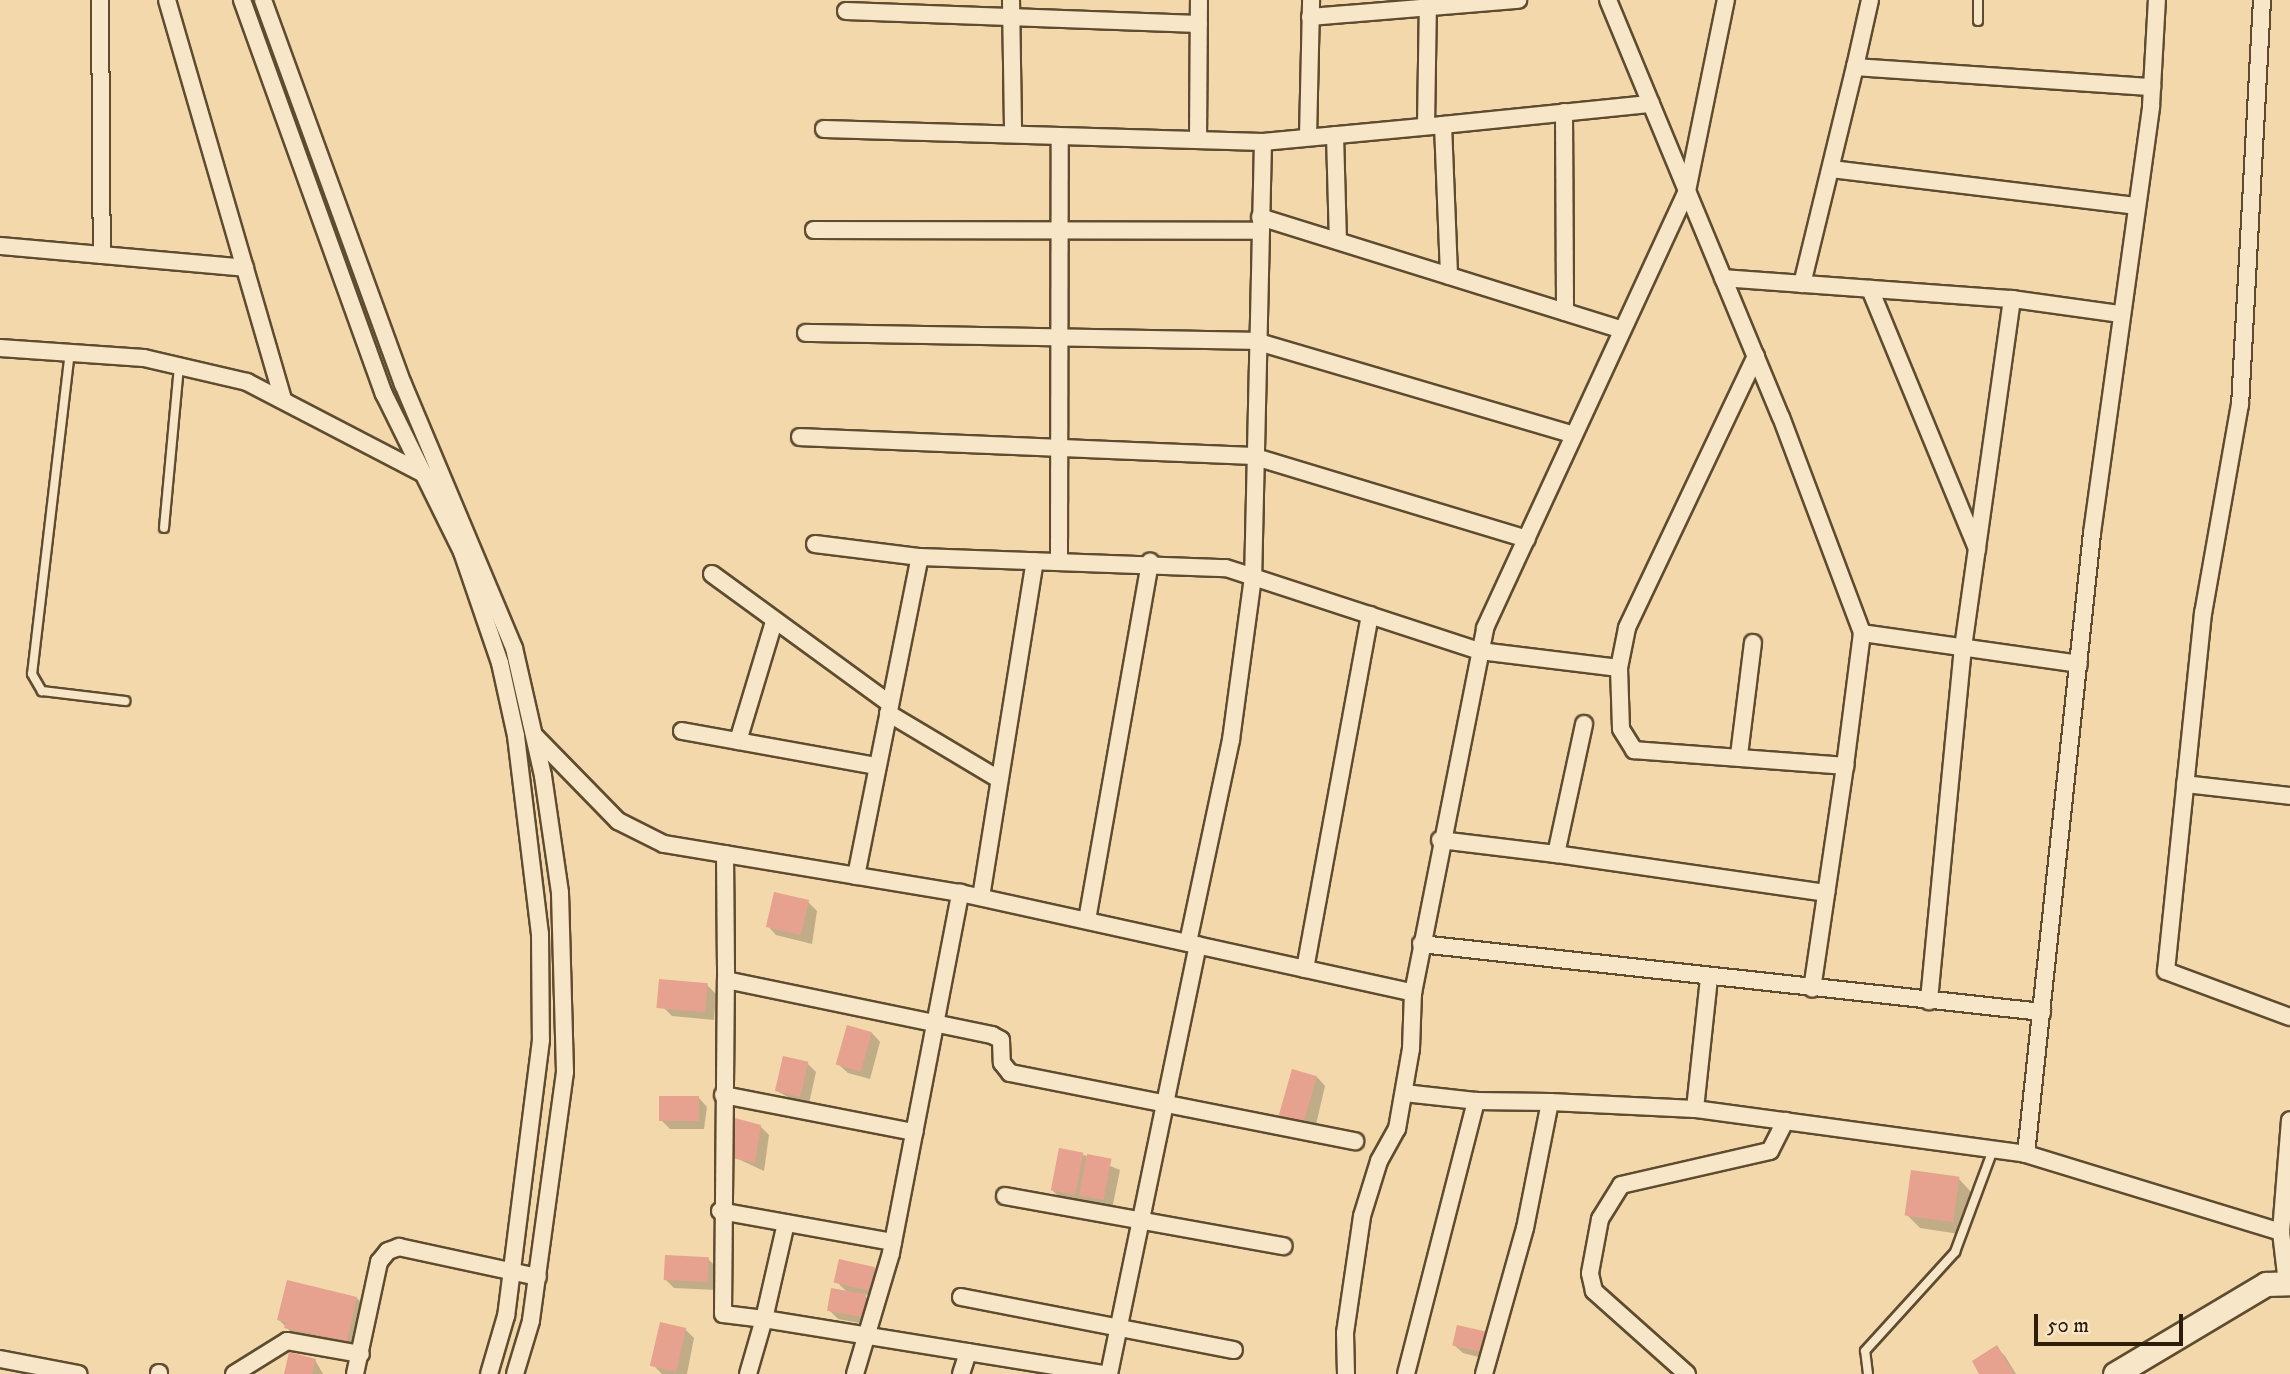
<!DOCTYPE html>
<style>
body{margin:0}
#map{position:relative;width:2290px;height:1374px;overflow:hidden;background:#f2d8aa;font-family:"IM FELL DW Pica",serif}
div>[style]{position:absolute}
[style*='--x']{left:calc(var(--x)*1px);top:calc(var(--y)*1px);width:calc(var(--w)*1px);rotate:calc(var(--a)*1deg)}
.shadow>*{inset:0;background:#0003}
.building>*{inset:0;background:#e6a18f;transform-origin:0 0}
.roads{filter:drop-shadow(2px 0 #5f4c30) drop-shadow(-2px 0 #5f4c30) drop-shadow(0 2px #5f4c30) drop-shadow(0 -2px #5f4c30)}
.lane>*{height:8px;margin:-4px;padding:0 4px;transform-origin:4px;border-radius:4px;background:#f7e6c8}
.street>*{height:16px;margin:-8px;padding:0 8px;transform-origin:8px;border-radius:8px;background:#f7e6c8}
.secondary>*{height:23px;margin:-11.5px;padding:0 11.5px;transform-origin:11.5px;border-radius:11.5px;background:#f7e6c8}
span{translate:-50% -50%;white-space:nowrap;text-align:center;line-height:1.15;-webkit-text-stroke:6px #f7e6c8;paint-order:stroke}
.scale{position:absolute;left:2034px;top:1314px;width:149px;height:32px;box-sizing:border-box;border:4px solid #2e1d08;border-top:0;padding-left:9px;font-size:21px;line-height:24px;white-space:nowrap;color:#2e1d08;-webkit-text-stroke:5px #f7e6c8;paint-order:stroke}
</style>
<div id="map">
<div class="shadow">
<i style="clip-path:polygon(808px 902px,817px 911px,812px 944px,776px 935px,768px 926px)"></i>
<i style="clip-path:polygon(707px 985px,716px 994px,714px 1020px,672px 1016px,663px 1007px)"></i>
<i style="clip-path:polygon(872px 1033px,880px 1042px,870px 1079px,848px 1073px,839px 1065px)"></i>
<i style="clip-path:polygon(807px 1063px,816px 1072px,808px 1108px,777px 1091px)"></i>
<i style="clip-path:polygon(1317px 1077px,1325px 1086px,1315px 1129px,1292px 1124px,1283px 1115px)"></i>
<i style="clip-path:polygon(699px 1098px,707px 1107px,704px 1129px,670px 1129px,661px 1120px)"></i>
<i style="clip-path:polygon(760px 1126px,769px 1135px,764px 1171px,734px 1157px)"></i>
<i style="clip-path:polygon(1084px 1155px,1120px 1170px,1112px 1209px,1060px 1198px,1051px 1189px)"></i>
<i style="clip-path:polygon(1959px 1179px,1972px 1193px,1966px 1235px,1920px 1228px,1906px 1214px)"></i>
<i style="clip-path:polygon(708px 1259px,717px 1268px,716px 1290px,674px 1288px,665px 1279px)"></i>
<i style="clip-path:polygon(874px 1269px,883px 1278px,879px 1297px,863px 1294px,874px 1305px,870px 1325px,838px 1319px,829px 1310px,848px 1293px,836px 1281px)"></i>
<i style="clip-path:polygon(357px 1298px,370px 1312px,360px 1354px,300px 1341px,279px 1320px)"></i>
<i style="clip-path:polygon(1458px 1327px,1494px 1361px,1463px 1353px,1454px 1345px)"></i>
<i style="clip-path:polygon(686px 1330px,694px 1338px,687px 1374px,662px 1374px,653px 1365px)"></i>
<i style="clip-path:polygon(1997px 1348px,2005px 1356px,2016px 1374px,1982px 1374px)"></i>
<i style="clip-path:polygon(315px 1360px,323px 1374px,286px 1374px)"></i>
</div>
<div class="building">
<i style="left:774px;top:892px;width:36px;height:36px;rotate:13deg"></i>
<i style="left:659px;top:979px;width:49px;height:29px;rotate:5deg"></i>
<i style="left:847px;top:1025px;width:26px;height:41px;rotate:16deg"></i>
<i style="left:783px;top:1056px;width:26px;height:36px;rotate:13deg"></i>
<i style="left:1292px;top:1069px;width:26px;height:48px;rotate:16deg"></i>
<i style="left:659px;top:1096px;width:40px;height:25px"></i>
<i style="clip-path:polygon(735px 1118px,761px 1125px,755px 1163px,732px 1158px)"></i>
<i style="left:1059px;top:1148px;width:25px;height:43px;rotate:11deg"></i>
<i style="left:1087px;top:1154px;width:25px;height:42px;rotate:11deg"></i>
<i style="left:1911px;top:1170px;width:49px;height:46px;rotate:8deg"></i>
<i style="left:665px;top:1255px;width:44px;height:25px;rotate:3deg"></i>
<i style="left:839px;top:1259px;width:37px;height:24px;rotate:13deg"></i>
<i style="clip-path:polygon(287px 1280px,357px 1297px,347px 1341px,284px 1328px,286px 1322px,277px 1320px)"></i>
<i style="left:831px;top:1288px;width:36px;height:23px;rotate:10deg"></i>
<i style="left:660px;top:1322px;width:27px;height:45px;rotate:13deg"></i>
<i style="left:1457px;top:1325px;width:35px;height:21px;rotate:13deg"></i>
<i style="clip-path:polygon(1997px 1345px,2014px 1374px,1979px 1374px,1972px 1361px)"></i>
<i style="clip-path:polygon(289px 1352px,316px 1359px,312px 1374px,284px 1374px)"></i>
</div>
<div class="roads">
<div class="lane">
<i style="--x:1978;--y:0;--w:21;--a:90"></i>
<i style="--x:70;--y:351;--w:325;--a:96.7"></i>
<i style="--x:32;--y:674;--w:20;--a:60"></i>
<i style="--x:42;--y:691;--w:84;--a:6.9"></i>
<i style="--x:164;--y:528;--w:163;--a:-84.7"></i>
<i style="--x:1868;--y:1374;--w:23;--a:-97"></i>
<i style="--x:1865;--y:1351;--w:134;--a:-47.7"></i>
<i style="--x:1955;--y:1252;--w:109;--a:-69.6"></i>
</div>
<div class="street">
<i style="--x:100;--y:0;--w:255;--a:89.6"></i>
<i style="--x:167;--y:0;--w:416;--a:73.8"></i>
<i style="--x:242;--y:0;--w:419;--a:70.2"></i>
<i style="--x:384;--y:394;--w:176;--a:63.7"></i>
<i style="--x:462;--y:552;--w:117;--a:71.1"></i>
<i style="--x:500;--y:663;--w:75;--a:77.6"></i>
<i style="--x:516;--y:736;--w:199;--a:83.1"></i>
<i style="--x:540;--y:934;--w:106;--a:89.5"></i>
<i style="--x:541;--y:1040;--w:278;--a:97.2"></i>
<i style="--x:506;--y:1316;--w:60;--a:106.3"></i>
<i style="--x:263;--y:0;--w:409;--a:70"></i>
<i style="--x:403;--y:384;--w:286;--a:67.2"></i>
<i style="--x:514;--y:648;--w:131;--a:77.2"></i>
<i style="--x:543;--y:776;--w:118;--a:81.7"></i>
<i style="--x:560;--y:893;--w:179;--a:88.4"></i>
<i style="--x:565;--y:1072;--w:251;--a:97.8"></i>
<i style="--x:531;--y:1321;--w:55;--a:106.8"></i>
<i style="--x:1011;--y:0;--w:134;--a:89.1"></i>
<i style="--x:1608;--y:0;--w:451;--a:67.5"></i>
<i style="--x:1781;--y:417;--w:231;--a:69.4"></i>
<i style="--x:1862;--y:633;--w:134;--a:97.3"></i>
<i style="--x:2262;--y:0;--w:405;--a:93.1"></i>
<i style="--x:2240;--y:404;--w:212;--a:100"></i>
<i style="--x:2203;--y:613;--w:360;--a:95.9"></i>
<i style="--x:2166;--y:971;--w:132;--a:20.4"></i>
<i style="--x:846;--y:11;--w:353;--a:2.1"></i>
<i style="--x:1310;--y:17;--w:209;--a:-4.7"></i>
<i style="--x:1855;--y:67;--w:69;--a:-77.4"></i>
<i style="--x:1564;--y:112;--w:200;--a:89.7"></i>
<i style="--x:1443;--y:125;--w:209;--a:-5.8"></i>
<i style="--x:1426;--y:126;--w:126;--a:-89.1"></i>
<i style="--x:824;--y:129;--w:439;--a:1.7"></i>
<i style="--x:1263;--y:142;--w:435;--a:91.3"></i>
<i style="--x:1253;--y:577;--w:239;--a:18.1"></i>
<i style="--x:1480;--y:651;--w:140;--a:7"></i>
<i style="--x:1335;--y:135;--w:106;--a:88.4"></i>
<i style="--x:1308;--y:137;--w:137;--a:-88.7"></i>
<i style="--x:1198;--y:140;--w:140;--a:-89.6"></i>
<i style="--x:1263;--y:142;--w:181;--a:-5.4"></i>
<i style="--x:1443;--y:125;--w:151;--a:87.7"></i>
<i style="--x:1831;--y:169;--w:307;--a:6.9"></i>
<i style="--x:1260;--y:217;--w:377;--a:17.3"></i>
<i style="--x:814;--y:230;--w:446;--a:0.1"></i>
<i style="--x:0;--y:246;--w:246;--a:5.1"></i>
<i style="--x:1723;--y:278;--w:290;--a:4.2"></i>
<i style="--x:2012;--y:299;--w:351;--a:98"></i>
<i style="--x:1963;--y:647;--w:356;--a:95.5"></i>
<i style="--x:1802;--y:284;--w:223;--a:-76.3"></i>
<i style="--x:1855;--y:67;--w:298;--a:3.9"></i>
<i style="--x:1870;--y:289;--w:281;--a:67.6"></i>
<i style="--x:2012;--y:299;--w:109;--a:7.9"></i>
<i style="--x:806;--y:333;--w:449;--a:1"></i>
<i style="--x:1255;--y:341;--w:329;--a:16.4"></i>
<i style="--x:0;--y:348;--w:144;--a:4"></i>
<i style="--x:144;--y:358;--w:106;--a:13.1"></i>
<i style="--x:247;--y:382;--w:202;--a:27.5"></i>
<i style="--x:1756;--y:356;--w:301;--a:115.4"></i>
<i style="--x:1627;--y:628;--w:41;--a:101.3"></i>
<i style="--x:1619;--y:668;--w:61;--a:88.1"></i>
<i style="--x:1621;--y:729;--w:25;--a:58"></i>
<i style="--x:1634;--y:750;--w:212;--a:4.3"></i>
<i style="--x:1845;--y:766;--w:225;--a:98.4"></i>
<i style="--x:800;--y:437;--w:452;--a:2.4"></i>
<i style="--x:1252;--y:456;--w:287;--a:16.8"></i>
<i style="--x:815;--y:544;--w:106;--a:7.1"></i>
<i style="--x:1059;--y:557;--w:421;--a:-89.9"></i>
<i style="--x:712;--y:574;--w:220;--a:36.1"></i>
<i style="--x:1862;--y:633;--w:219;--a:8.1"></i>
<i style="--x:888;--y:713;--w:127;--a:30.8"></i>
<i style="--x:682;--y:731;--w:198;--a:10.2"></i>
<i style="--x:535;--y:736;--w:119;--a:45.7"></i>
<i style="--x:618;--y:821;--w:51;--a:26.6"></i>
<i style="--x:664;--y:844;--w:300;--a:9.4"></i>
<i style="--x:738;--y:741;--w:124;--a:-73.2"></i>
<i style="--x:1739;--y:755;--w:113;--a:-82.9"></i>
<i style="--x:2185;--y:784;--w:106;--a:6.5"></i>
<i style="--x:1440;--y:840;--w:117;--a:6.9"></i>
<i style="--x:1556;--y:854;--w:133;--a:-77.8"></i>
<i style="--x:725;--y:854;--w:126;--a:89.5"></i>
<i style="--x:1556;--y:854;--w:273;--a:8.2"></i>
<i style="--x:856;--y:876;--w:325;--a:-78.7"></i>
<i style="--x:920;--y:557;--w:306;--a:2.1"></i>
<i style="--x:1226;--y:568;--w:28;--a:18"></i>
<i style="--x:1253;--y:577;--w:164;--a:97.7"></i>
<i style="--x:1231;--y:740;--w:207;--a:102"></i>
<i style="--x:981;--y:897;--w:340;--a:-80.9"></i>
<i style="--x:1087;--y:920;--w:364;--a:-80"></i>
<i style="--x:1421;--y:944;--w:625;--a:6.25"></i>
<i style="--x:1305;--y:969;--w:360;--a:-79.6"></i>
<i style="--x:1404;--y:1093;--w:72;--a:6.3"></i>
<i style="--x:723;--y:1095;--w:195;--a:11"></i>
<i style="--x:1550;--y:1102;--w:145;--a:2.8"></i>
<i style="--x:1695;--y:1109;--w:334;--a:7.7"></i>
<i style="--x:2026;--y:1154;--w:267;--a:17"></i>
<i style="--x:2281;--y:1232;--w:112;--a:-85.4"></i>
<i style="--x:1695;--y:1109;--w:132;--a:-83.9"></i>
<i style="--x:2026;--y:1154;--w:624;--a:-83.93"></i>
<i style="--x:2092;--y:533;--w:431;--a:-82.1"></i>
<i style="--x:2151;--y:106;--w:106;--a:-86.8"></i>
<i style="--x:1005;--y:1196;--w:283;--a:10.2"></i>
<i style="--x:720;--y:1211;--w:176;--a:10.2"></i>
<i style="--x:786;--y:1223;--w:98;--a:102.9"></i>
<i style="--x:764;--y:1319;--w:41;--a:-173"></i>
<i style="--x:723;--y:1314;--w:334;--a:-89.5"></i>
<i style="--x:726;--y:980;--w:272;--a:11.7"></i>
<i style="--x:992;--y:1035;--w:10;--a:29"></i>
<i style="--x:1001;--y:1040;--w:23;--a:88"></i>
<i style="--x:1002;--y:1063;--w:13;--a:51"></i>
<i style="--x:1010;--y:1073;--w:352;--a:11.2"></i>
<i style="--x:2281;--y:1232;--w:51;--a:83.3"></i>
<i style="--x:961;--y:1297;--w:278;--a:11"></i>
<i style="--x:0;--y:1359;--w:80;--a:10.8"></i>
<i style="--x:159;--y:1374;--w:1;--a:-90"></i>
<i style="--x:234;--y:1374;--w:62;--a:-31.9"></i>
<i style="--x:287;--y:1341;--w:75;--a:10"></i>
<i style="--x:355;--y:1374;--w:115;--a:-77.9"></i>
<i style="--x:379;--y:1262;--w:14;--a:-51"></i>
<i style="--x:388;--y:1251;--w:12;--a:-20"></i>
<i style="--x:399;--y:1247;--w:142;--a:12.2"></i>
<i style="--x:748;--y:1374;--w:57;--a:-73.8"></i>
<i style="--x:764;--y:1319;--w:343;--a:9.2"></i>
<i style="--x:855;--y:1374;--w:126;--a:-73.4"></i>
<i style="--x:891;--y:1253;--w:367;--a:-79.1"></i>
<i style="--x:960;--y:893;--w:464;--a:12.4"></i>
<i style="--x:1413;--y:993;--w:372;--a:-78.8"></i>
<i style="--x:1485;--y:628;--w:481;--a:-65.2"></i>
<i style="--x:1687;--y:191;--w:195;--a:-78.5"></i>
<i style="--x:961;--y:1374;--w:23;--a:-72"></i>
<i style="--x:1109;--y:1374;--w:438;--a:-78.3"></i>
<i style="--x:1346;--y:1374;--w:41;--a:-91.4"></i>
<i style="--x:1345;--y:1333;--w:118;--a:-81.7"></i>
<i style="--x:1362;--y:1216;--w:58;--a:-72.8"></i>
<i style="--x:1379;--y:1161;--w:37;--a:-61"></i>
<i style="--x:1397;--y:1129;--w:81;--a:-80.1"></i>
<i style="--x:1411;--y:1049;--w:56;--a:-88"></i>
<i style="--x:1406;--y:1374;--w:282;--a:-75.6"></i>
<i style="--x:1476;--y:1101;--w:74;--a:0.8"></i>
<i style="--x:1550;--y:1102;--w:128;--a:101.2"></i>
<i style="--x:1525;--y:1228;--w:152;--a:105.7"></i>
<i style="--x:1687;--y:1374;--w:125;--a:-138.3"></i>
<i style="--x:1594;--y:1291;--w:18;--a:-103"></i>
<i style="--x:1590;--y:1273;--w:55;--a:-79.5"></i>
<i style="--x:1600;--y:1219;--w:40;--a:-58"></i>
<i style="--x:1621;--y:1185;--w:153;--a:-12.9"></i>
<i style="--x:1770;--y:1151;--w:34;--a:-63"></i>
</div>
<div class="secondary">
<i style="--x:2115;--y:1374;--w:176;--a:-30.8"></i>
<i style="--x:2266;--y:1284;--w:24;--a:-2"></i>
</div>
</div>
<div class="scale">50 m</div>
</div>
